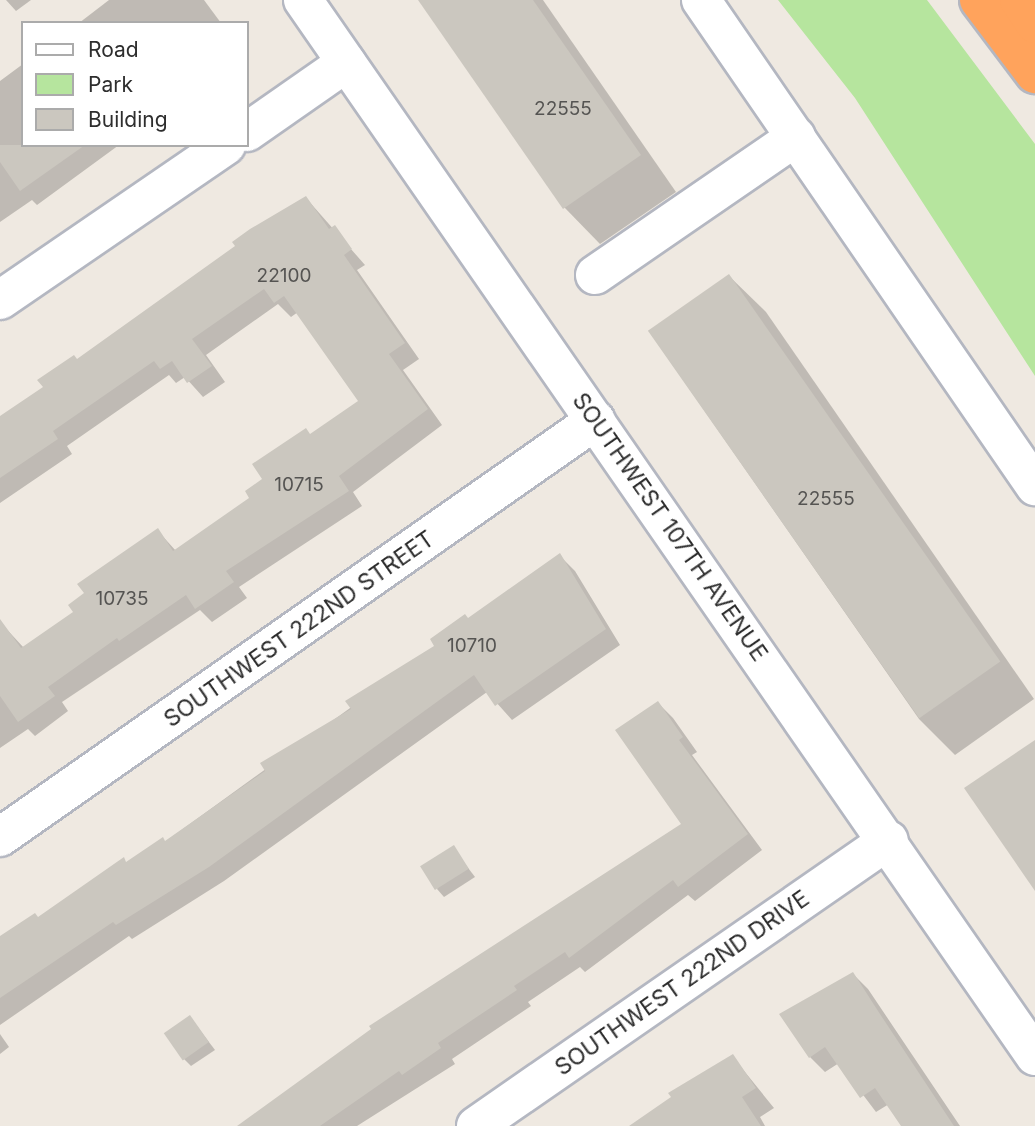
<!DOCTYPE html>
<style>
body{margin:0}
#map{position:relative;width:1035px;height:1126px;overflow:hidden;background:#efe9e1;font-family:Inter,sans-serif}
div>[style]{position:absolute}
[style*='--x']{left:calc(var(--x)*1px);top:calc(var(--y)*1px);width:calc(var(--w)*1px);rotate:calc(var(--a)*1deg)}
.green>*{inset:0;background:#b6e59e}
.shadow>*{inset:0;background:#0003}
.building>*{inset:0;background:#cbc7bf;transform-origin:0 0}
.roads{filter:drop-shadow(2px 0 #b4b7c1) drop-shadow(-2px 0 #b4b7c1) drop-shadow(0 2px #b4b7c1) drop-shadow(0 -2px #b4b7c1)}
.minor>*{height:38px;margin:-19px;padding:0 19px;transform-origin:19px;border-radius:19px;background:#fff}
.tertiary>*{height:38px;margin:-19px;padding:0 19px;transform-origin:19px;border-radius:19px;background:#fff}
.motorway>*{height:38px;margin:-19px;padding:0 19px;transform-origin:19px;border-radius:19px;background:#ffa35c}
span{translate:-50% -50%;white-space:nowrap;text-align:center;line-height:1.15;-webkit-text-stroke:5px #fff;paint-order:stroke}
.number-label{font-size:19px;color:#555452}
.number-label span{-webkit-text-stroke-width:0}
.street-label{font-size:23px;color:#2e2e2e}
.legend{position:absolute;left:21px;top:21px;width:228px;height:126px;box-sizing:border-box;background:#fff;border:2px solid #ababab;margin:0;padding:9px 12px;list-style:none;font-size:21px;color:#2e2e2e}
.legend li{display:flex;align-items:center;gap:14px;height:35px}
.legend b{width:35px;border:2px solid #ababab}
</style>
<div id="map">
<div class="green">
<i style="clip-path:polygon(778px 0,927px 0,1035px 144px,1035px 376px,855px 98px)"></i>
</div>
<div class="shadow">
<i style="clip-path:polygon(6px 0,31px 0,16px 11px)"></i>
<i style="clip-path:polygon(109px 0,204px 0,221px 23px,79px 23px)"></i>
<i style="clip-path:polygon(420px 0,543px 0,676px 192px,600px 244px,564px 207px)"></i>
<i style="clip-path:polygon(23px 64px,23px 145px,119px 145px,37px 205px,32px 200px,0 222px,0 81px)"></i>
<i style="clip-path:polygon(306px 198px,365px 265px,357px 270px,419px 359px,403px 370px,442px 425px,353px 492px,362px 506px,239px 587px,247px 598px,212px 622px,200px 610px,62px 702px,68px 711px,35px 736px,28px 729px,0 748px,0 622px,24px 648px,76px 612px,158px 531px,176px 551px,252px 499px,265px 480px,311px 436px,361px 401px,298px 312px,291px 317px,278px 304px,206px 355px,225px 382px,203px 397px,185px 377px,176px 383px,169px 375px,67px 446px,72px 454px,0 503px,0 420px)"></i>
<i style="clip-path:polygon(729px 276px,766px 312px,1034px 699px,955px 755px,919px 719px,649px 331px)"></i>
<i style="clip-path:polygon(560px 556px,575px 571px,620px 645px,512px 720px,487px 692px,224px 881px,132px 939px,129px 936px,0 1025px,0 941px,165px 842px)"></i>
<i style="clip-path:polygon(658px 703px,673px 718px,697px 752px,692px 755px,762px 850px,695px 901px,688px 895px,585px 972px,580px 967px,528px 1002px,531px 1006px,452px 1059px,455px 1064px,357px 1126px,241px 1126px,683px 825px)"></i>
<i style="clip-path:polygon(453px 848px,475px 877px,444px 897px,437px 889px)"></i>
<i style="clip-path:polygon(853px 974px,868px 989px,960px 1126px,905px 1126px,889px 1104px,876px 1112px,839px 1063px,825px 1072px,810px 1057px)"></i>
<i style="clip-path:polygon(190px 1017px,215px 1050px,191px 1066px,184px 1059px)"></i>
<i style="clip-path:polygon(0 1034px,9px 1047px,0 1054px)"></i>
<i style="clip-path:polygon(732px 1056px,774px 1108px,760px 1117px,765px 1126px,634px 1126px)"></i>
</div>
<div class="building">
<i style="clip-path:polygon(418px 0,533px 0,641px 155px,563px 209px)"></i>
<i style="clip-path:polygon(0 145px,85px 145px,20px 191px,0 162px)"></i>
<i style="clip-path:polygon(306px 196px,329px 229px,335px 225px,352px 249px,344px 255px,405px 343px,389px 354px,428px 409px,339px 476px,349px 491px,226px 571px,234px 582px,195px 609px,186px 595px,119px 641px,117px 638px,48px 687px,55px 696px,18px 722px,0 696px,0 619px,21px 648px,73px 612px,68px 605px,84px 593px,77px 584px,158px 528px,173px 551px,249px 498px,245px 491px,262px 479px,252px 464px,306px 428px,310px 434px,358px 401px,284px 296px,274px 303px,264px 289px,192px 339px,212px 366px,187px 383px,172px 361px,160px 369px,154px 361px,53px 431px,58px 439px,0 478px,0 416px,43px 387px,37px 380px,74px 355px,77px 359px,235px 246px,232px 242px,250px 229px)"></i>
<i style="left:729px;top:274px;width:473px;height:99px;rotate:55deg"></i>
<i style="clip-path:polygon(560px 553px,606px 629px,495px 706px,474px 675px,209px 867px,116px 925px,113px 922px,0 998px,0 936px,35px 913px,38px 917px,124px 857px,126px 862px,163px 837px,165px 841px,265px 771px,260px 763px,351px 709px,345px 701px,434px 646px,430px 639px,465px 614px,468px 618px)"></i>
<i style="clip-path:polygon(658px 701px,683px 737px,679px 740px,748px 834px,678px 887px,673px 880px,569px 958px,565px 952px,514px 986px,517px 990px,438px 1043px,441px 1048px,402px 1075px,399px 1071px,320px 1126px,237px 1126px,371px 1029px,369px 1026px,681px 824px,615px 730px)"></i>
<i style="clip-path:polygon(1035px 740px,1035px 891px,964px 788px)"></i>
<i style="left:454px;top:845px;width:28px;height:40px;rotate:58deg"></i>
<i style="clip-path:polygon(853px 972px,878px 1011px,954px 1126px,901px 1126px,875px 1088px,860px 1098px,825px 1047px,809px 1058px,779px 1014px)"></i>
<i style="left:190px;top:1015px;width:33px;height:32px;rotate:55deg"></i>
<i style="clip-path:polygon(733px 1054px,756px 1088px,742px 1097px,761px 1126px,629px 1126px,671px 1097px,668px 1093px)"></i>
</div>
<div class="roads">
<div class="minor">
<i style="--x:701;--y:0;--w:590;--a:55.5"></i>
<i style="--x:247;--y:132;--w:121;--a:-34.9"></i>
<i style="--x:595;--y:275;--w:244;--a:-34.5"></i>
<i style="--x:0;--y:300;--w:274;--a:-34.4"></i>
<i style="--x:0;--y:837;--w:727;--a:-34.98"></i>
<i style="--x:476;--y:1126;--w:502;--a:-34.7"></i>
</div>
<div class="tertiary">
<i style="--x:303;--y:0;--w:1285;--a:55.27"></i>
</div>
<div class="motorway">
<i style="--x:979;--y:0;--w:93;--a:52.9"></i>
<i style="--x:1019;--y:0;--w:29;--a:56"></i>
</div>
</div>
<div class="number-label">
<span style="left:563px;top:109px">22555</span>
<span style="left:284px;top:276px">22100</span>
<span style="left:299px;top:485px">10715</span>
<span style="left:826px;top:499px">22555</span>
<span style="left:122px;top:599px">10735</span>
<span style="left:472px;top:646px">10710</span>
</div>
<div class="street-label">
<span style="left:670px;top:527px;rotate:55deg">SOUTHWEST 107TH AVENUE</span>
<span style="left:299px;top:629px;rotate:-35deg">SOUTHWEST 222ND STREET</span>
<span style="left:682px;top:983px;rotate:-35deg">SOUTHWEST 222ND DRIVE</span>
</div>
<ul class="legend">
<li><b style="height:9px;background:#fff"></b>Road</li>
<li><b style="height:19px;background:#b6e59e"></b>Park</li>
<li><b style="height:19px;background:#cbc7bf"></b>Building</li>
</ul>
</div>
